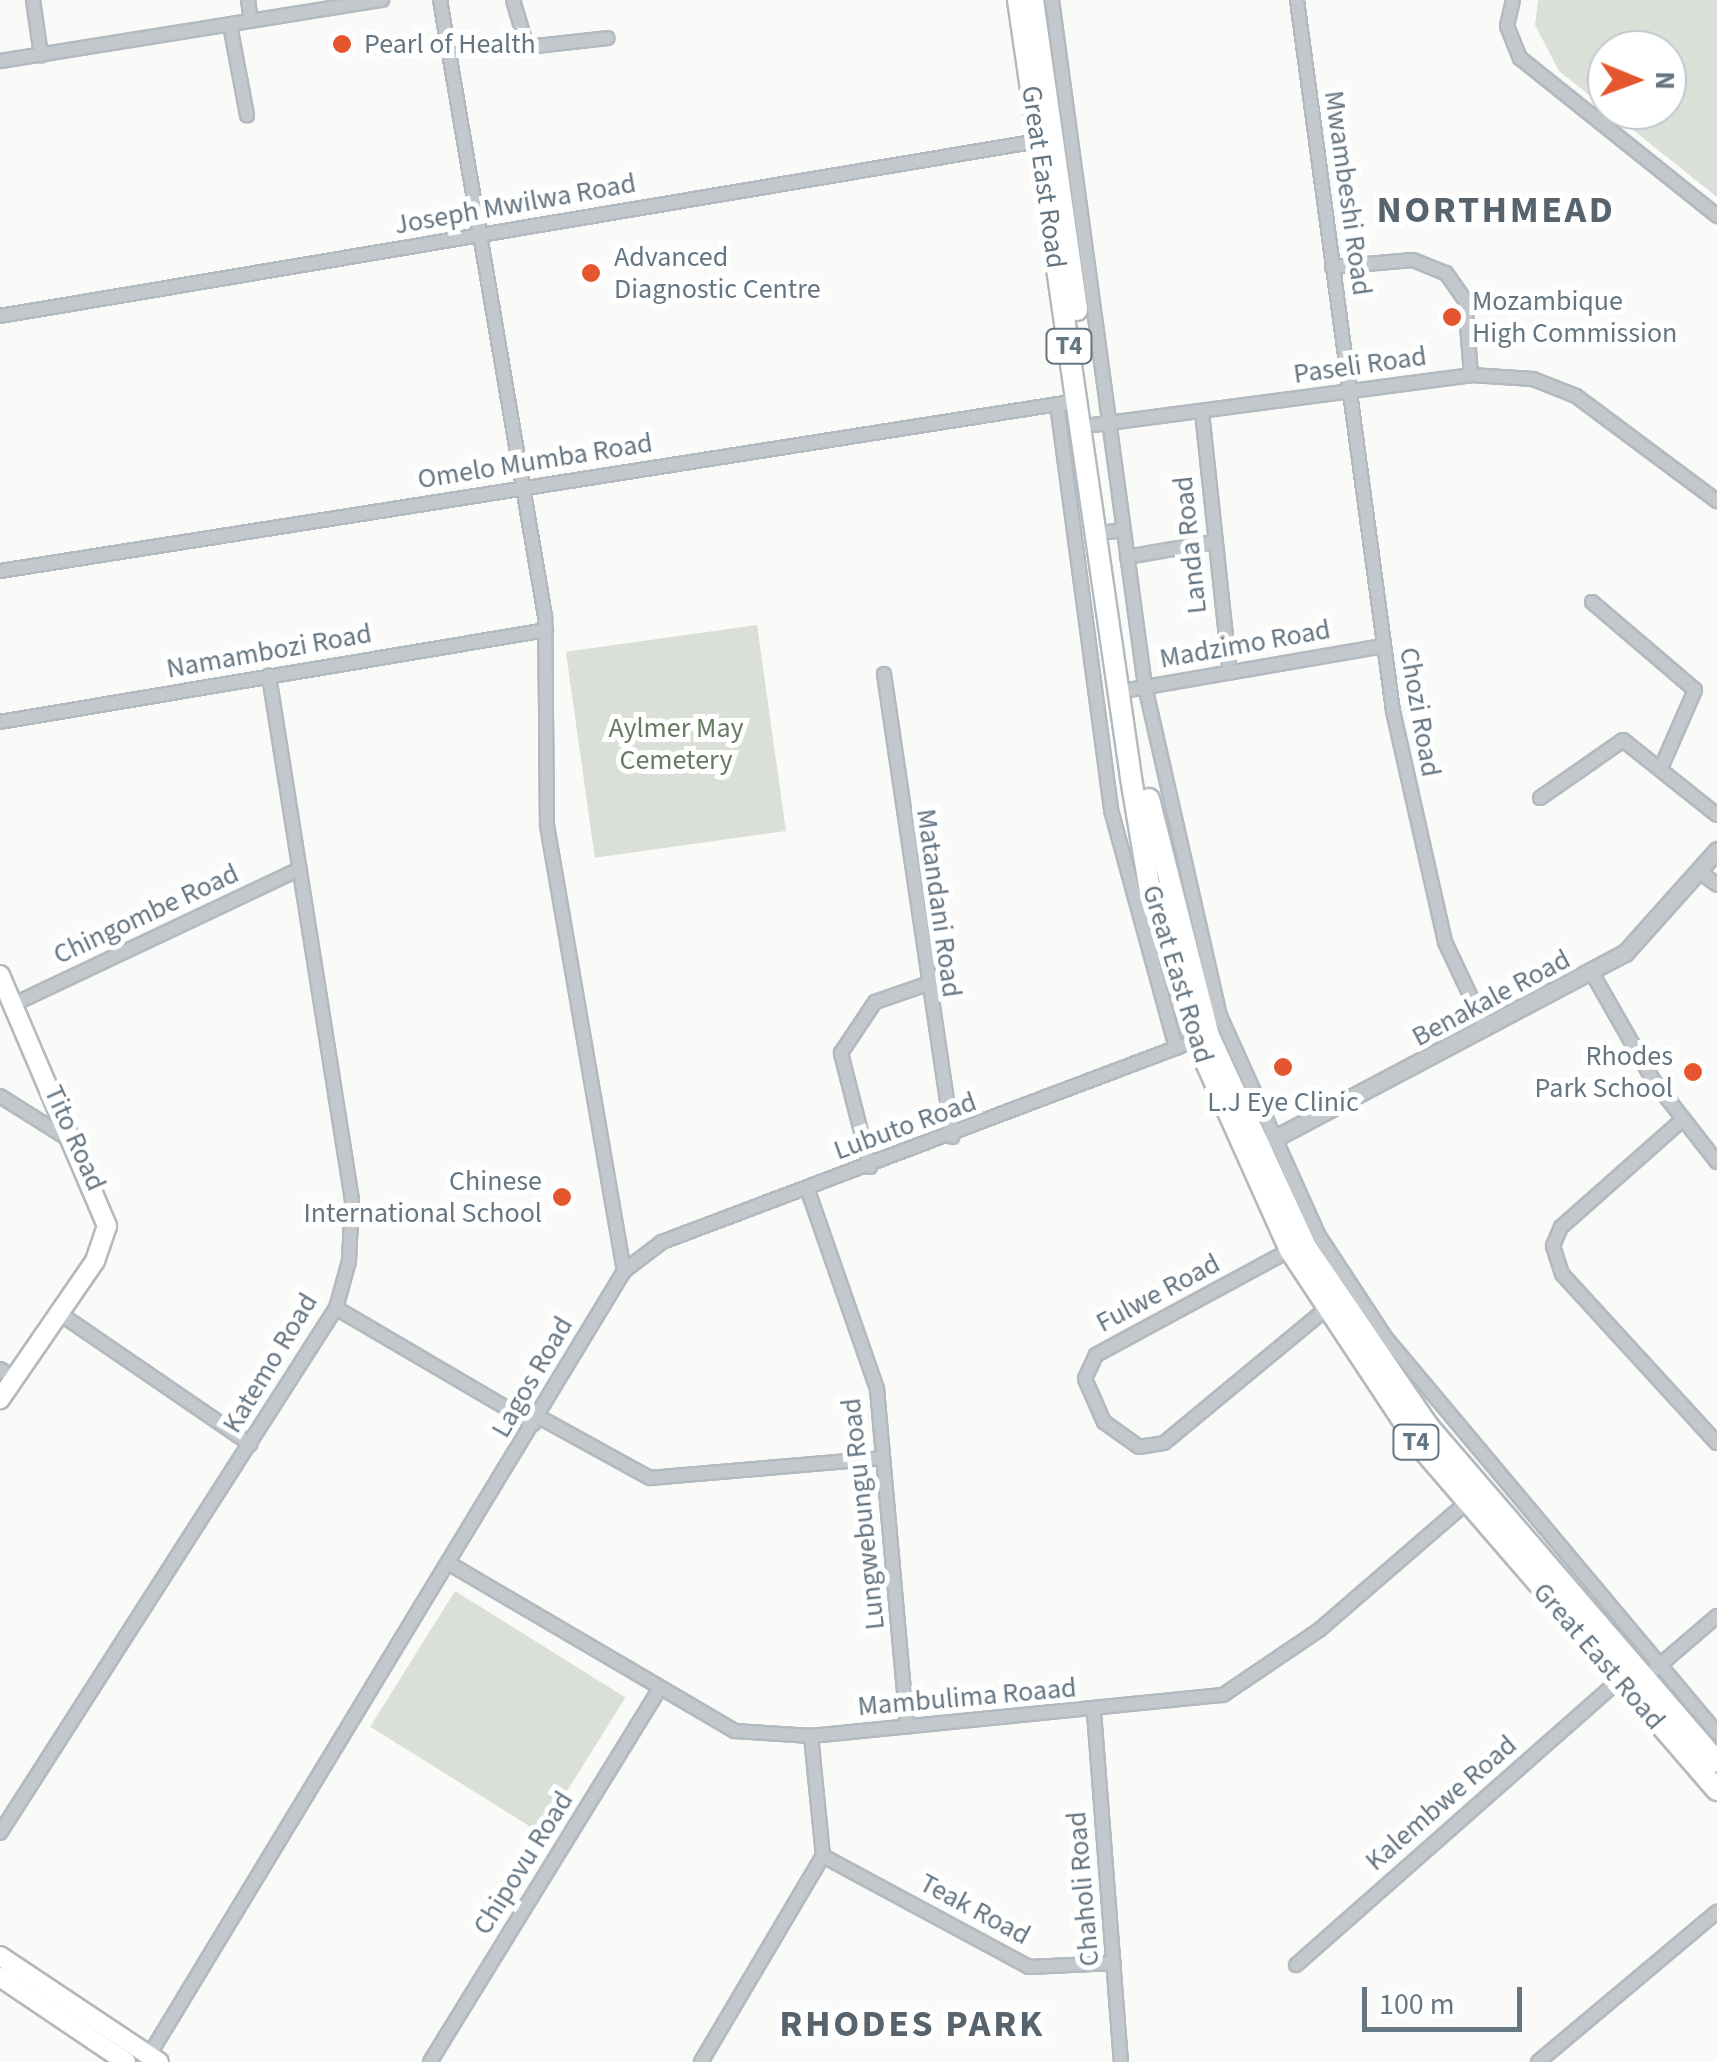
<!DOCTYPE html>
<style>
body{margin:0}
#map{position:relative;width:1717px;height:2062px;overflow:hidden;background:#fafaf8;font-family:"Source Sans 3",sans-serif}
div>[style]{position:absolute}
[style*='--x']{left:calc(var(--x)*1px);top:calc(var(--y)*1px);width:calc(var(--w)*1px);rotate:calc(var(--a)*1deg)}
.green>*{inset:0;background:#dadfd7;transform-origin:0 0}
.roads{filter:drop-shadow(2px 0 #b3babf) drop-shadow(-2px 0 #b3babf) drop-shadow(0 2px #b3babf) drop-shadow(0 -2px #b3babf)}
.minor>*{height:12px;margin:-6px;padding:0 6px;transform-origin:6px;border-radius:6px;background:#c3c8cc}
.tertiary>*{height:15px;margin:-7.5px;padding:0 7.5px;transform-origin:7.5px;border-radius:7.5px;background:#c3c8cc}
.secondary>*{height:18px;margin:-9px;padding:0 9px;transform-origin:9px;border-radius:9px;background:#fff}
.primary>*{height:20px;margin:-10px;padding:0 10px;transform-origin:10px;border-radius:10px;background:#fff}
.dots>*{width:28px;height:28px;translate:-50% -50%;box-sizing:border-box;border:5px solid #fff;border-radius:50%}
span{translate:-50% -50%;white-space:nowrap;text-align:center;line-height:1.15;-webkit-text-stroke:10px #fff;paint-order:stroke}
.shield-label span{padding:2px 8px;background:#fff;border:2px solid;border-radius:8px;-webkit-text-stroke-width:0}
.shield-label{font-size:25px;color:#657683;font-weight:700}
.poi-label{font-size:28px;color:#657683}
.left{translate:0 -50%;text-align:left}
.right{translate:-100% -50%;text-align:right}
.street-label{font-size:28px;color:#657683}
.park-label{font-size:28px;color:#687a64}
.district-label{font-size:38px;color:#57646e;font-weight:700;letter-spacing:2.5px}
.north{position:absolute;left:1587px;top:30px;width:100px;height:100px;box-sizing:border-box;background:#fff;border:2px solid #c1c8cd;border-radius:50%;rotate:91deg;font-size:28px;font-weight:700;line-height:40px;text-align:center;color:#657683}
.north::after{content:'';display:block;margin:auto;width:35px;height:45px;background:#e4572e;clip-path:polygon(50% 0,100% 100%,50% 72%,0 100%)}
.scale{position:absolute;left:1362px;top:1987px;width:160px;height:45px;box-sizing:border-box;border:5px solid #657683;border-top:0;padding-left:12px;font-size:30px;line-height:35px;white-space:nowrap;color:#657683;-webkit-text-stroke:8px #fff;paint-order:stroke}
</style>
<div id="map">
<div class="green">
<i style="clip-path:polygon(1538px 0,1717px 0,1717px 197px,1608px 110px,1667px 110px,1667px 50px,1607px 50px,1607px 109px,1559px 71px,1535px 25px)"></i>
<i style="left:757px;top:625px;width:208px;height:193px;rotate:82deg"></i>
<i style="left:455px;top:1591px;width:201px;height:160px;rotate:32deg"></i>
</div>
<div class="roads">
<div class="minor">
<i style="--x:33;--y:0;--w:56;--a:81.7"></i>
<i style="--x:248;--y:0;--w:21;--a:82"></i>
<i style="--x:513;--y:0;--w:49;--a:73.4"></i>
<i style="--x:527;--y:47;--w:81;--a:-6.3"></i>
<i style="--x:1052;--y:0;--w:692;--a:82.28"></i>
<i style="--x:1145;--y:686;--w:338;--a:77.2"></i>
<i style="--x:1220;--y:1016;--w:241;--a:65.8"></i>
<i style="--x:1319;--y:1236;--w:122;--a:56.7"></i>
<i style="--x:1386;--y:1338;--w:515;--a:50.04"></i>
<i style="--x:1297;--y:0;--w:717;--a:82.31"></i>
<i style="--x:1393;--y:711;--w:237;--a:77.3"></i>
<i style="--x:1445;--y:942;--w:96;--a:64.8"></i>
<i style="--x:1513;--y:0;--w:27;--a:103"></i>
<i style="--x:1507;--y:26;--w:35;--a:68"></i>
<i style="--x:1520;--y:58;--w:253;--a:38.7"></i>
<i style="--x:230;--y:25;--w:92;--a:79.3"></i>
<i style="--x:0;--y:61;--w:387;--a:-9.1"></i>
<i style="--x:1332;--y:267;--w:81;--a:-4.9"></i>
<i style="--x:1413;--y:260;--w:35;--a:22"></i>
<i style="--x:1446;--y:273;--w:33;--a:55"></i>
<i style="--x:1465;--y:300;--w:75;--a:85.4"></i>
<i style="--x:0;--y:316;--w:1053;--a:-9.57"></i>
<i style="--x:1057;--y:404;--w:410;--a:82.4"></i>
<i style="--x:1111;--y:810;--w:247;--a:74.7"></i>
<i style="--x:1202;--y:412;--w:262;--a:83.9"></i>
<i style="--x:1093;--y:425;--w:381;--a:-7.5"></i>
<i style="--x:1471;--y:375;--w:62;--a:3.7"></i>
<i style="--x:1533;--y:379;--w:46;--a:21.6"></i>
<i style="--x:1576;--y:396;--w:176;--a:36.7"></i>
<i style="--x:1108;--y:532;--w:16;--a:-7"></i>
<i style="--x:1127;--y:557;--w:87;--a:-9.9"></i>
<i style="--x:0;--y:571;--w:1090;--a:-8.97"></i>
<i style="--x:1592;--y:602;--w:135;--a:40.5"></i>
<i style="--x:1695;--y:690;--w:85;--a:113.6"></i>
<i style="--x:884;--y:674;--w:468;--a:81.6"></i>
<i style="--x:1117;--y:692;--w:270;--a:-9.8"></i>
<i style="--x:0;--y:722;--w:554;--a:-9.56"></i>
<i style="--x:1540;--y:798;--w:101;--a:-34.9"></i>
<i style="--x:1623;--y:740;--w:120;--a:38.6"></i>
<i style="--x:1700;--y:872;--w:21;--a:37"></i>
<i style="--x:1592;--y:973;--w:123;--a:60.3"></i>
<i style="--x:1653;--y:1080;--w:104;--a:52"></i>
<i style="--x:14;--y:1004;--w:316;--a:-25.3"></i>
<i style="--x:0;--y:1096;--w:83;--a:32.2"></i>
<i style="--x:1681;--y:1121;--w:160;--a:138.5"></i>
<i style="--x:1561;--y:1227;--w:21;--a:113"></i>
<i style="--x:1553;--y:1246;--w:29;--a:72"></i>
<i style="--x:1562;--y:1274;--w:229;--a:47.5"></i>
<i style="--x:870;--y:1167;--w:118;--a:-104.3"></i>
<i style="--x:841;--y:1053;--w:61;--a:-56.3"></i>
<i style="--x:875;--y:1002;--w:52;--a:-19.1"></i>
<i style="--x:807;--y:1188;--w:213;--a:70.8"></i>
<i style="--x:877;--y:1389;--w:339;--a:84.9"></i>
<i style="--x:1290;--y:1250;--w:221;--a:151.6"></i>
<i style="--x:1096;--y:1355;--w:26;--a:115"></i>
<i style="--x:1085;--y:1379;--w:47;--a:66.2"></i>
<i style="--x:1104;--y:1422;--w:43;--a:35.5"></i>
<i style="--x:1139;--y:1447;--w:25;--a:-9"></i>
<i style="--x:1164;--y:1443;--w:210;--a:-39.6"></i>
<i style="--x:624;--y:1271;--w:48;--a:-37.3"></i>
<i style="--x:662;--y:1242;--w:555;--a:-20.69"></i>
<i style="--x:336;--y:1308;--w:229;--a:30.4"></i>
<i style="--x:59;--y:1313;--w:232;--a:34.4"></i>
<i style="--x:0;--y:1369;--w:17;--a:33"></i>
<i style="--x:539;--y:1417;--w:127;--a:28.8"></i>
<i style="--x:650;--y:1478;--w:234;--a:-4.9"></i>
<i style="--x:450;--y:1564;--w:330;--a:30.4"></i>
<i style="--x:735;--y:1731;--w:76;--a:3.8"></i>
<i style="--x:811;--y:1736;--w:414;--a:-5.7"></i>
<i style="--x:1223;--y:1695;--w:116;--a:-34.1"></i>
<i style="--x:1319;--y:1630;--w:194;--a:-40.8"></i>
<i style="--x:1654;--y:1670;--w:83;--a:-40.6"></i>
<i style="--x:1094;--y:1712;--w:351;--a:85.6"></i>
<i style="--x:0;--y:1833;--w:623;--a:-57.38"></i>
<i style="--x:336;--y:1308;--w:49;--a:-74.5"></i>
<i style="--x:349;--y:1261;--w:61;--a:-87.2"></i>
<i style="--x:352;--y:1200;--w:531;--a:-99"></i>
<i style="--x:823;--y:1856;--w:234;--a:28.3"></i>
<i style="--x:1029;--y:1967;--w:85;--a:-2.7"></i>
<i style="--x:1296;--y:1965;--w:431;--a:-41.4"></i>
<i style="--x:145;--y:2062;--w:925;--a:-58.8"></i>
<i style="--x:624;--y:1271;--w:452;--a:-99.8"></i>
<i style="--x:547;--y:826;--w:210;--a:-90.5"></i>
<i style="--x:545;--y:616;--w:625;--a:-99.67"></i>
<i style="--x:430;--y:2062;--w:435;--a:-58.4"></i>
<i style="--x:701;--y:2062;--w:239;--a:-59.4"></i>
<i style="--x:823;--y:1856;--w:121;--a:-95.7"></i>
<i style="--x:1538;--y:2062;--w:234;--a:-40"></i>
</div>
<div class="tertiary">
<i style="--x:1256;--y:1148;--w:417;--a:-27.9"></i>
<i style="--x:1625;--y:953;--w:138;--a:-48.2"></i>
</div>
<div class="secondary">
<i style="--x:0;--y:975;--w:273;--a:66.9"></i>
<i style="--x:107;--y:1226;--w:37;--a:109"></i>
<i style="--x:95;--y:1261;--w:168;--a:124.5"></i>
<i style="--x:0;--y:1956;--w:191;--a:33.7"></i>
<i style="--x:0;--y:1977;--w:152;--a:34"></i>
</div>
<div class="primary">
<i style="--x:1018;--y:0;--w:792;--a:81.73"></i>
<i style="--x:1132;--y:784;--w:115;--a:80.5"></i>
<i style="--x:1151;--y:897;--w:150;--a:72.5"></i>
<i style="--x:1196;--y:1040;--w:230;--a:65.9"></i>
<i style="--x:1290;--y:1250;--w:234;--a:56.5"></i>
<i style="--x:1419;--y:1445;--w:456;--a:49.2"></i>
<i style="--x:1033;--y:0;--w:313;--a:81.9"></i>
<i style="--x:1149;--y:799;--w:244;--a:75.8"></i>
<i style="--x:1209;--y:1036;--w:232;--a:65.3"></i>
<i style="--x:1306;--y:1247;--w:217;--a:55.7"></i>
<i style="--x:1428;--y:1426;--w:443;--a:49.3"></i>
</div>
</div>
<div class="dots">
<i style="left:342px;top:44px;background:#e4572e"></i>
<i style="left:591px;top:273px;background:#e4572e"></i>
<i style="left:1452px;top:317px;background:#e4572e"></i>
<i style="left:1283px;top:1067px;background:#e4572e"></i>
<i style="left:1693px;top:1072px;background:#e4572e"></i>
<i style="left:562px;top:1197px;background:#e4572e"></i>
</div>
<div class="shield-label">
<span style="left:1069px;top:346px">T4</span>
<span style="left:1416px;top:1442px">T4</span>
</div>
<div class="poi-label">
<span class="left" style="left:364px;top:44px">Pearl of Health</span>
<span class="left" style="left:614px;top:273px">Advanced<br>Diagnostic Centre</span>
<span class="left" style="left:1472px;top:317px">Mozambique<br>High Commission</span>
<span class="right" style="left:1673px;top:1072px">Rhodes<br>Park School</span>
<span style="left:1283px;top:1102px">L.J Eye Clinic</span>
<span class="right" style="left:542px;top:1197px">Chinese<br>International School</span>
</div>
<div class="street-label">
<span style="left:1044px;top:177px;rotate:82deg">Great East Road</span>
<span style="left:1348px;top:193px;rotate:82deg">Mwambeshi Road</span>
<span style="left:515px;top:204px;rotate:-10deg">Joseph Mwilwa Road</span>
<span style="left:1360px;top:365px;rotate:-8deg">Paseli Road</span>
<span style="left:535px;top:461px;rotate:-9deg">Omelo Mumba Road</span>
<span style="left:1190px;top:545px;rotate:-96deg">Landa Road</span>
<span style="left:1245px;top:644px;rotate:-10deg">Madzimo Road</span>
<span style="left:269px;top:651px;rotate:-10deg">Namambozi Road</span>
<span style="left:1420px;top:712px;rotate:80deg">Chozi Road</span>
<span style="left:939px;top:903px;rotate:82deg">Matandani Road</span>
<span style="left:146px;top:914px;rotate:-25deg">Chingombe Road</span>
<span style="left:1178px;top:974px;rotate:73deg">Great East Road</span>
<span style="left:1491px;top:998px;rotate:-28deg">Benakale Road</span>
<span style="left:905px;top:1126px;rotate:-20deg">Lubuto Road</span>
<span style="left:75px;top:1138px;rotate:66deg">Tito Road</span>
<span style="left:1158px;top:1293px;rotate:-28deg">Fulwe Road</span>
<span style="left:270px;top:1363px;rotate:-59deg">Katemo Road</span>
<span style="left:532px;top:1377px;rotate:-60deg">Lagos Road</span>
<span style="left:863px;top:1514px;rotate:-96deg">Lungwebungu Road</span>
<span style="left:1599px;top:1656px;rotate:49deg">Great East Road</span>
<span style="left:967px;top:1697px;rotate:-5deg">Mambulima Roaad</span>
<span style="left:1441px;top:1803px;rotate:-41deg">Kalembwe Road</span>
<span style="left:523px;top:1863px;rotate:-58deg">Chipovu Road</span>
<span style="left:1083px;top:1889px;rotate:-95deg">Chaholi Road</span>
<span style="left:975px;top:1909px;rotate:28deg">Teak Road</span>
</div>
<div class="park-label">
<span style="left:676px;top:744px">Aylmer May<br>Cemetery</span>
</div>
<div class="district-label">
<span style="left:1496px;top:211px">NORTHMEAD</span>
<span style="left:912px;top:2025px">RHODES PARK</span>
</div>
<div class="north">N</div>
<div class="scale">100 m</div>
</div>
